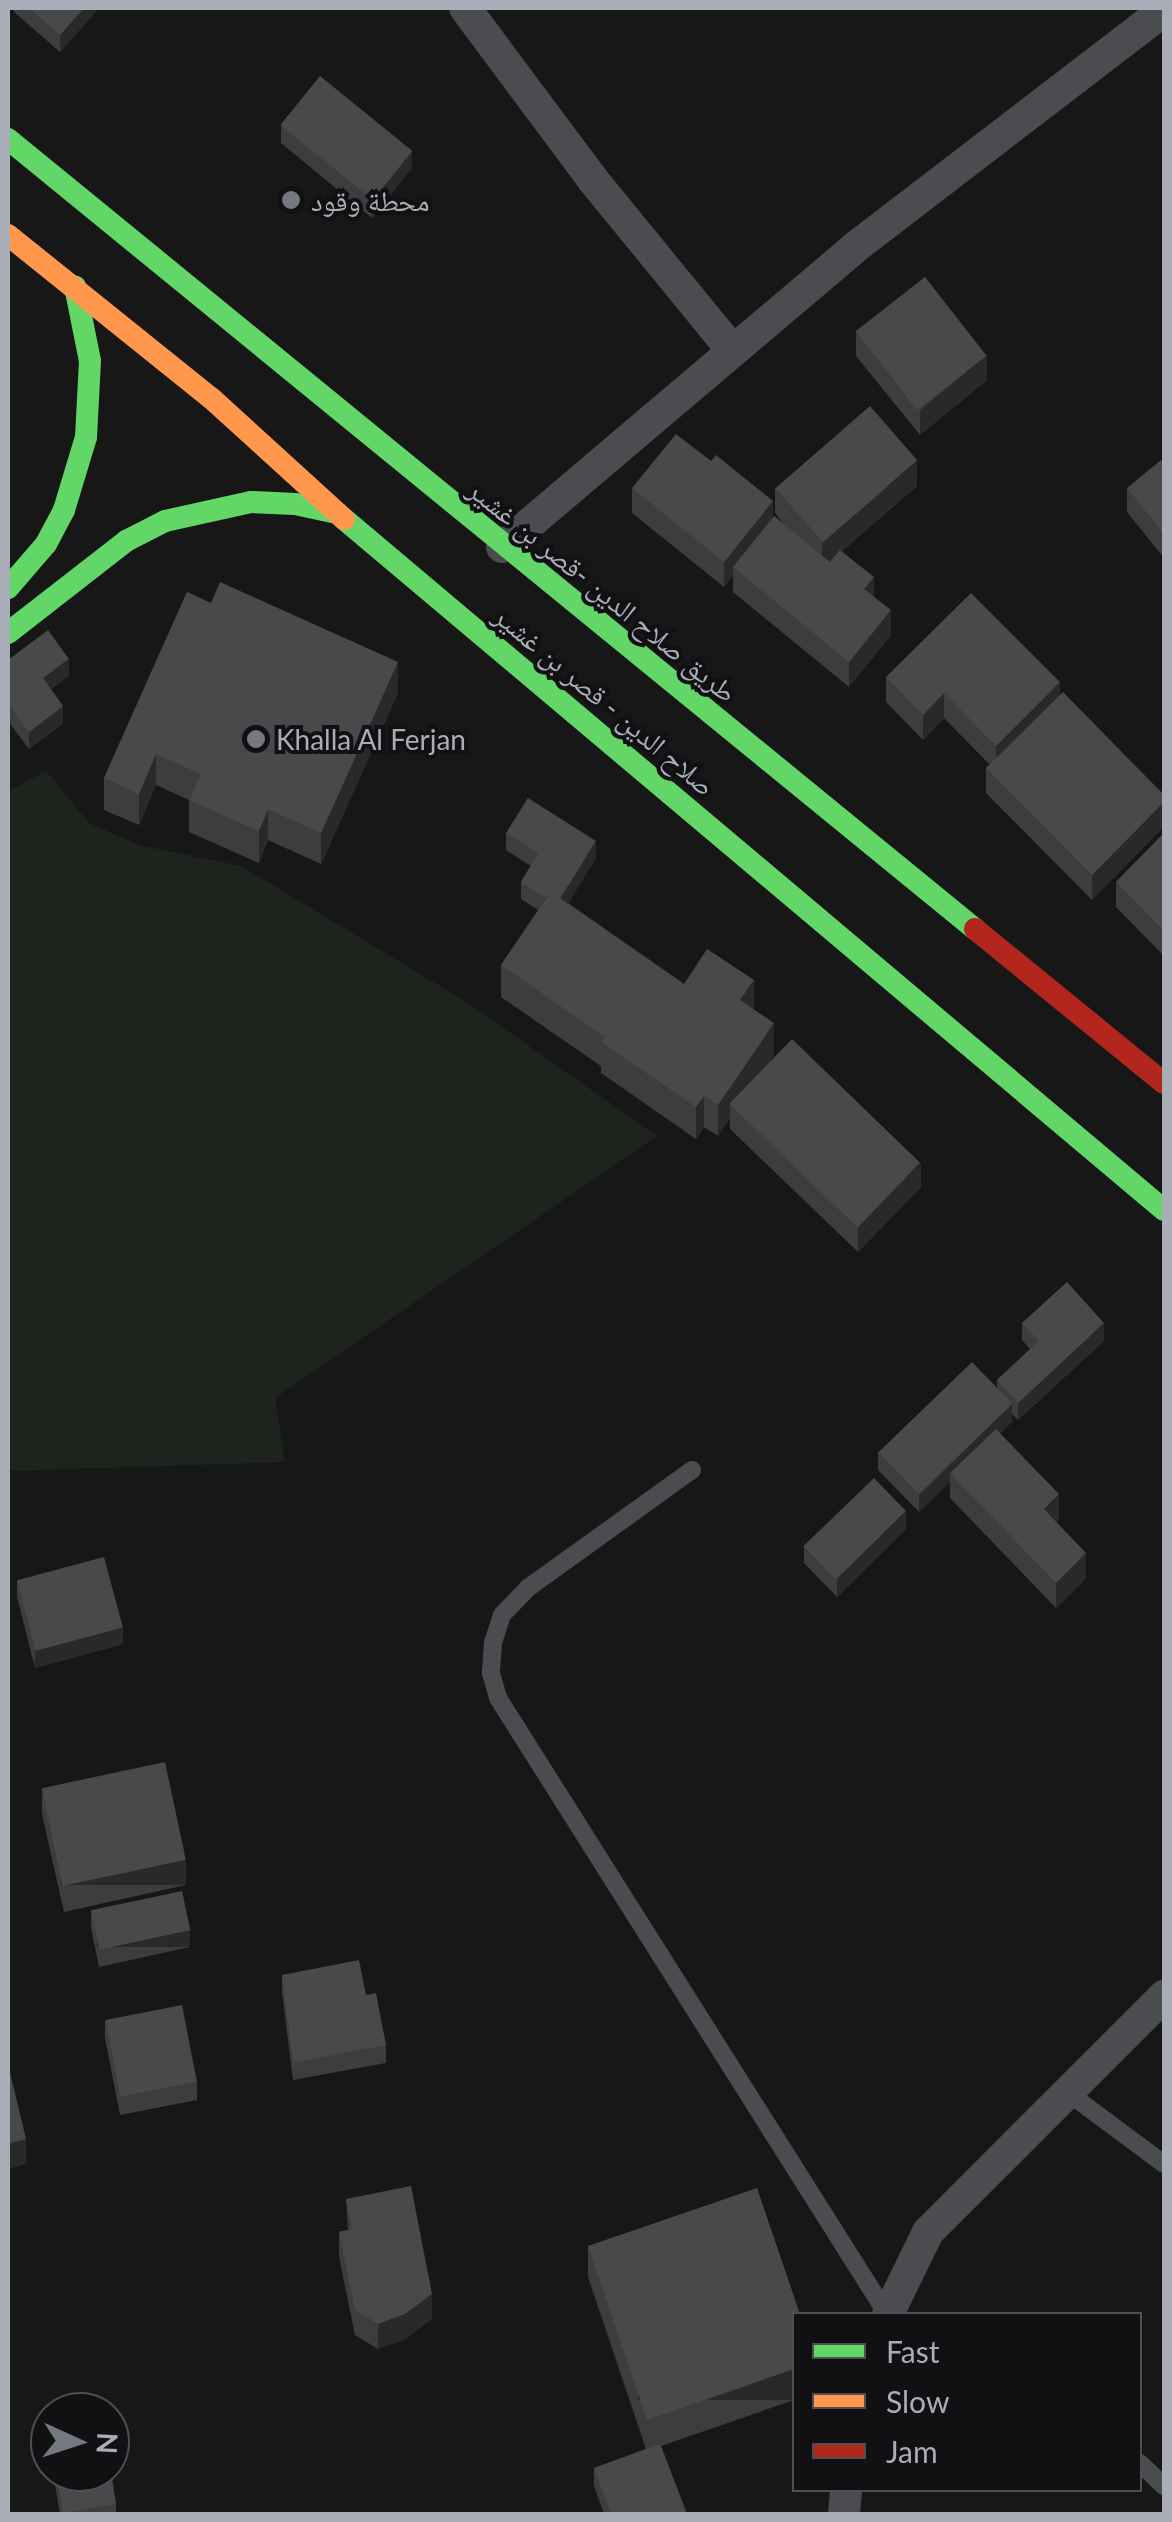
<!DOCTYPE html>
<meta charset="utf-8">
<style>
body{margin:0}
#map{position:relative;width:1172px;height:2522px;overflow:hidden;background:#171717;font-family:Lato,"Noto Naskh Arabic",sans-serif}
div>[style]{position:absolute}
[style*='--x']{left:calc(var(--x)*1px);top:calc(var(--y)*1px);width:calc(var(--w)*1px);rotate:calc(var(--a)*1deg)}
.green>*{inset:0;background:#1d241e}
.lane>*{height:18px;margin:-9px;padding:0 9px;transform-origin:9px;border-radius:9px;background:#4b4c50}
.street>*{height:32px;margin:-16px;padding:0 16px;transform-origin:16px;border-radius:16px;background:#4b4c50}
.fast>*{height:22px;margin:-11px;padding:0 11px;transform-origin:11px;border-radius:11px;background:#63d668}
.slow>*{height:22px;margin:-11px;padding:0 11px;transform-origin:11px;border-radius:11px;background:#ff974d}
.jam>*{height:22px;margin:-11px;padding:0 11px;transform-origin:11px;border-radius:11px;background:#b3261e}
.wall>*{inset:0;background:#3d3d3f}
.shaded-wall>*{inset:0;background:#29292a;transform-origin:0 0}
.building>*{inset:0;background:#49494c;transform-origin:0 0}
.dots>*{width:28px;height:28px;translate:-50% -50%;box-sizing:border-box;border:5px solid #111113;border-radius:50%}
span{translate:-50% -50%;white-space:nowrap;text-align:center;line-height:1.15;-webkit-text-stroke:8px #111113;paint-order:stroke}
.poi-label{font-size:28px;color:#a8adb8}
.left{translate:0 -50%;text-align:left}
.street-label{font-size:28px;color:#a8adb8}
.frame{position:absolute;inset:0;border:10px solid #a8adb8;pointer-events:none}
.legend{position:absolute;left:792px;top:2312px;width:350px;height:180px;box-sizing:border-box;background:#111113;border:2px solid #4d4f55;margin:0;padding:12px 18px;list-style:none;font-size:30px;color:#a8adb8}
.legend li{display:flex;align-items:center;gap:20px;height:50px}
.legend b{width:50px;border:2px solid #4d4f55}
.north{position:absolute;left:30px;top:2392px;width:100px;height:100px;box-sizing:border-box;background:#111113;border:2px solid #4d4f55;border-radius:50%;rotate:93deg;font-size:28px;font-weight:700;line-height:40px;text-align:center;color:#a8adb8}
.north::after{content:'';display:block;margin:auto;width:35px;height:45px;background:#757880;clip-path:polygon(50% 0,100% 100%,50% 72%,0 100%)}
</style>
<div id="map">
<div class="green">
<i style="clip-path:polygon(46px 771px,89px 823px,139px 845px,241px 866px,468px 1003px,657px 1136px,275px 1398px,285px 1462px,8px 1471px,8px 791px)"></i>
</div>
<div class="lane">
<i style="--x:692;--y:1470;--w:202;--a:144.3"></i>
<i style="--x:528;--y:1588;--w:37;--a:134"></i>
<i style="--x:502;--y:1615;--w:29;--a:108"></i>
<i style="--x:493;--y:1643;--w:30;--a:94"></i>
<i style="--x:491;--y:1673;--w:26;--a:74"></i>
<i style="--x:498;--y:1698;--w:729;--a:57.73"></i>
<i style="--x:1067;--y:2092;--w:121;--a:36.6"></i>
<i style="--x:1140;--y:2463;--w:33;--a:44"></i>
</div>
<div class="street">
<i style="--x:465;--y:8;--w:214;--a:53.3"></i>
<i style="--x:593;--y:180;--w:220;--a:50.7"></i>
<i style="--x:502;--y:547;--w:460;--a:-40.3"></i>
<i style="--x:853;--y:249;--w:392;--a:-37.5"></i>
<i style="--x:888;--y:2314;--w:91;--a:-64"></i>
<i style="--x:928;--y:2232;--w:334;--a:-45"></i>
<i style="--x:844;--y:2514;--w:24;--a:-85"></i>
</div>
<div class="fast">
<i style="--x:8;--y:139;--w:1249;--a:39.25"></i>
<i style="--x:344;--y:519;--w:1072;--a:40.12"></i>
<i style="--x:8;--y:588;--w:58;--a:-49.2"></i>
<i style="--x:46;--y:544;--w:38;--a:-62"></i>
<i style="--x:64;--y:510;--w:76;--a:-73.2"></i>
<i style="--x:86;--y:437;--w:76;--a:-87"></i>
<i style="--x:90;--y:361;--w:76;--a:-101.3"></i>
<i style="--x:8;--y:633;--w:150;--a:-37.9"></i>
<i style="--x:126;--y:541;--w:44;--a:-27.1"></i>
<i style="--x:165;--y:521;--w:88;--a:-12.5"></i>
<i style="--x:251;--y:502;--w:44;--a:2.6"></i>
<i style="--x:295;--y:504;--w:43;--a:12.1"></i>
</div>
<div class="slow">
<i style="--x:8;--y:235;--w:260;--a:38.8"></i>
<i style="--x:211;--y:398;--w:180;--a:42.3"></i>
</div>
<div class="jam">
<i style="--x:975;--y:929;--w:244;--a:39.2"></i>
</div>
<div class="wall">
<i style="clip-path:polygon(14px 8px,99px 8px,60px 52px,14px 12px)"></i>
<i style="clip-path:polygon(281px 126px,412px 168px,372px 218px,281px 143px)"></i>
<i style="clip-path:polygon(856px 331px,987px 380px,920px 435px,856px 356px)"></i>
<i style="clip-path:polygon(1164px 465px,1164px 558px,1127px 512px,1127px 488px)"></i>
<i style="clip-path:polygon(917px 486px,842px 551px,874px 597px,891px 635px,849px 687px,733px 592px,733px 575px,724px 587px,632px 513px,632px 488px,773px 518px,785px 526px,775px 513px,775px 488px)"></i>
<i style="clip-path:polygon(187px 592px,398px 693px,321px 864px,268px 840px,259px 863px,189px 832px,189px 800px,156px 785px,139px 825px,104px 810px,104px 778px)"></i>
<i style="clip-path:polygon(8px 660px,69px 676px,51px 689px,63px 724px,29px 749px,8px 721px)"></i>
<i style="clip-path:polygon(886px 677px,1060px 695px,1164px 795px,1092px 900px,986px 793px,986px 768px,990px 765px,944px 718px,923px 740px,886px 702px)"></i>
<i style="clip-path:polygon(506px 833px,596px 858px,568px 903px,684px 984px,754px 1010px,774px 1055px,765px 1068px,921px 1187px,858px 1252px,730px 1129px,730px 1118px,718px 1136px,704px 1127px,696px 1139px,601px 1073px,601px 1066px,501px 997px,501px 965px,538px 910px,521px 899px,521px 882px,531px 866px,506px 850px)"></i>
<i style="clip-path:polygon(1164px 833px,1164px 956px,1116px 907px,1116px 882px)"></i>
<i style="clip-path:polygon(1022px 1323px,1104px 1341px,1018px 1420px,1012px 1414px,1012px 1422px,1000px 1433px,1059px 1519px,1056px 1522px,1086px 1578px,1056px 1608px,950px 1498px,950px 1482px,919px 1512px,878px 1470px,878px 1452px,997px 1388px,997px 1380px,1030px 1349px,1022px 1340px)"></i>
<i style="clip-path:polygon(906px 1529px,837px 1597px,804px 1563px,804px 1546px)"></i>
<i style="clip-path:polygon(17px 1580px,123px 1644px,35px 1668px,17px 1597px)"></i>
<i style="clip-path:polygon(42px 1789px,186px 1885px,64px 1912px,42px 1814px)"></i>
<i style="clip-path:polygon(91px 1911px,190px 1947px,99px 1967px,91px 1928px)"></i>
<i style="clip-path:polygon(282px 1975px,366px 1995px,386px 2045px,386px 2063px,293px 2080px,282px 1992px)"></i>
<i style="clip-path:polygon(105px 2020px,197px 2082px,197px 2100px,120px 2115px,105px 2038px)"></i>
<i style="clip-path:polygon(346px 2199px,432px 2319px,405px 2339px,378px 2349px,355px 2335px,339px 2257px,339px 2232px,348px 2230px)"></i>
<i style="clip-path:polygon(588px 2246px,794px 2314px,794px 2400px,661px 2446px,687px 2514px,604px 2514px,594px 2486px,594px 2468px,646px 2449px,588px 2277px)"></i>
<i style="clip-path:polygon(53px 2472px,110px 2472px,116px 2504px,116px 2514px,60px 2514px)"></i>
</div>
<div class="shaded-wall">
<i style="clip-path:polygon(84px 8px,99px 8px,60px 52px,60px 35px)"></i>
<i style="clip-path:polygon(412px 151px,412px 168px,372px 218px,372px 201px)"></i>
<i style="clip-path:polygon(987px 355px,987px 380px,920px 435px,920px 410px)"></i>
<i style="clip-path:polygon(917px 461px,917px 486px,822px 568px,822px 543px)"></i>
<i style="clip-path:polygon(773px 501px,773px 526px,733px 567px,733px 575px,724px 587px,724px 562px)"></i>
<i style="clip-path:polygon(874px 577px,874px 602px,864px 589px)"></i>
<i style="clip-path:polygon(891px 610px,891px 635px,849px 687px,849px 662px)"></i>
<i style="clip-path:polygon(69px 659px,69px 676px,43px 695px,43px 678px)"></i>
<i style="clip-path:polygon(398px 662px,398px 693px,321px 864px,321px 833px)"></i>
<i style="clip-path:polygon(1060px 682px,1060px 707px,996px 771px,996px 746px)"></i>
<i style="clip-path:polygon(944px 693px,944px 718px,923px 740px,923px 715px)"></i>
<i style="clip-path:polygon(63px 706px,63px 724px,29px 749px,29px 732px)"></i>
<i style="clip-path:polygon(156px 754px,156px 785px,139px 825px,139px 794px)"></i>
<i style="clip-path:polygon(1164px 802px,1164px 827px,1092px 900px,1092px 875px)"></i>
<i style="clip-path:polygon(268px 809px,268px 840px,259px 863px,259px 831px)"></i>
<i style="clip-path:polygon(596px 841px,596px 858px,557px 922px,557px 904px)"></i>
<i style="clip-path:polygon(754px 980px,754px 1012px,740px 1000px)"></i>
<i style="clip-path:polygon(774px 1023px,774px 1055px,736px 1109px,730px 1104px,730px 1118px,718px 1136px,718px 1105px)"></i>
<i style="clip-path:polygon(704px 1096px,704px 1127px,696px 1139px,696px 1107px)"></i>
<i style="clip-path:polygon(921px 1162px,921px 1187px,858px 1252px,858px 1227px)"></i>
<i style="clip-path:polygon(1104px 1323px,1104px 1341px,1018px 1420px,1018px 1403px)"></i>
<i style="clip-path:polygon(1012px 1404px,1012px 1422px,955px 1478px,950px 1473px,950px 1482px,919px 1512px,919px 1495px)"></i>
<i style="clip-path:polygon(1059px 1494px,1059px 1519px,1044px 1534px,1044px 1509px)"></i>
<i style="clip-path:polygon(906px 1511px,906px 1529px,837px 1597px,837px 1579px)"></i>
<i style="clip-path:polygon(1086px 1553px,1086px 1578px,1056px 1608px,1056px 1583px)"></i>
<i style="clip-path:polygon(123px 1627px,123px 1644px,35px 1668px,35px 1650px)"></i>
<i style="left:186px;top:1860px;width:25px;height:125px;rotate:90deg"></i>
<i style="left:190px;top:1930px;width:17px;height:93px;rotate:90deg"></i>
<i style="clip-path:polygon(26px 2139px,26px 2164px,8px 2169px,8px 2144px)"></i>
<i style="clip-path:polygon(432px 2294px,432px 2319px,405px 2339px,378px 2349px,378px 2324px)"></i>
<i style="left:794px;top:2369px;width:31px;height:156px;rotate:90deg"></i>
</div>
<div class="building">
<i style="clip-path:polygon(29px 8px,84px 8px,60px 35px)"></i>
<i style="left:320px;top:76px;width:119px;height:63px;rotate:39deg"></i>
<i style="left:925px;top:277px;width:100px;height:88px;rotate:52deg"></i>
<i style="left:870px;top:406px;width:72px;height:125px;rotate:49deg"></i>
<i style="clip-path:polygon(676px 434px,711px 461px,716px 455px,773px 501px,724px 562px,632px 488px)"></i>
<i style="clip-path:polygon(1161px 460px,1164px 465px,1164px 534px,1127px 488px)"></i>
<i style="clip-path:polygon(774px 516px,830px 562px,840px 550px,874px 577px,864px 589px,891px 610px,849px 662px,733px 567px)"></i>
<i style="clip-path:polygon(220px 582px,398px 662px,321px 833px,268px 809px,259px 831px,189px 800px,201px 774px,156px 754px,139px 794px,104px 778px,187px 592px,211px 603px)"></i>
<i style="clip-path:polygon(971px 593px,1060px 682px,996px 746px,944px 693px,923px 715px,886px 677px)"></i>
<i style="clip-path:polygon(48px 630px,69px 659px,43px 678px,63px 706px,29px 732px,8px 704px,8px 660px)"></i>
<i style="clip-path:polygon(1063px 692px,1164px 795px,1164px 802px,1092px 875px,986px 768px)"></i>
<i style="clip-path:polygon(528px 798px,596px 841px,560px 898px,551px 892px,546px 898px,521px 882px,538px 853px,506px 833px)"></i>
<i style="clip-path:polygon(1164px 833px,1164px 931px,1116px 882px)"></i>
<i style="clip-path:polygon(551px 892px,684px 984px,707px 949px,754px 980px,740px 1000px,774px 1023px,718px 1105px,704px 1096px,696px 1107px,601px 1042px,605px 1037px,501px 965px)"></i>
<i style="left:792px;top:1039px;width:178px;height:90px;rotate:44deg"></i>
<i style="clip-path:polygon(1067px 1282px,1104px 1323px,1018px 1403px,997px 1380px,1039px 1341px,1022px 1323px)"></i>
<i style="left:972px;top:1362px;width:58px;height:130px;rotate:46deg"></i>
<i style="clip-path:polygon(996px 1429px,1059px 1494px,1044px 1509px,1086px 1553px,1056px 1583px,950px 1473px)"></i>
<i style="left:874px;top:1478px;width:46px;height:98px;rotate:46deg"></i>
<i style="left:104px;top:1557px;width:73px;height:90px;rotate:75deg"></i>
<i style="left:165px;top:1762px;width:100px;height:126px;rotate:78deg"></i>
<i style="left:182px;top:1891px;width:40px;height:93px;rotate:78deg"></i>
<i style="clip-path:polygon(359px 1960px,366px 1995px,376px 1993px,386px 2045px,293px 2063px,282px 1975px)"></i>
<i style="left:182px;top:2005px;width:78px;height:78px;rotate:79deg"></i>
<i style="clip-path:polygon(8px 2064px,26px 2139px,8px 2144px)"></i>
<i style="clip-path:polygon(411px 2186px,432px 2294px,405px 2314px,378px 2324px,355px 2310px,339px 2232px,352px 2229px,346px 2199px)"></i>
<i style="clip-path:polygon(757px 2188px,800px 2314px,794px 2314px,794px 2369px,647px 2420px,588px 2246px)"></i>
<i style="clip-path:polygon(660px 2444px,687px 2514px,611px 2514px,594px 2468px)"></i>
<i style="clip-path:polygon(110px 2465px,116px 2504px,63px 2513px,56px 2472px,110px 2472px)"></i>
</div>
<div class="dots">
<i style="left:291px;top:200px;background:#757880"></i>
<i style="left:256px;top:739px;background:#757880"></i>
</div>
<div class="poi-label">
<span class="left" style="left:311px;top:200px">محطة وقود</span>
<span class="left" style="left:276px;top:739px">Khalla Al Ferjan</span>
</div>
<div class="street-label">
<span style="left:603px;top:590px;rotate:39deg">طريق صلاح الدين -قصر بن غشير</span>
<span style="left:605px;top:700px;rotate:40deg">صلاح الدين - قصر بن غشير</span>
</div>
<div class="frame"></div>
<ul class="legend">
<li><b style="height:12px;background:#63d668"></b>Fast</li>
<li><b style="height:12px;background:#ff974d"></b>Slow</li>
<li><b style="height:12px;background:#b3261e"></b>Jam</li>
</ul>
<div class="north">N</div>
</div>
